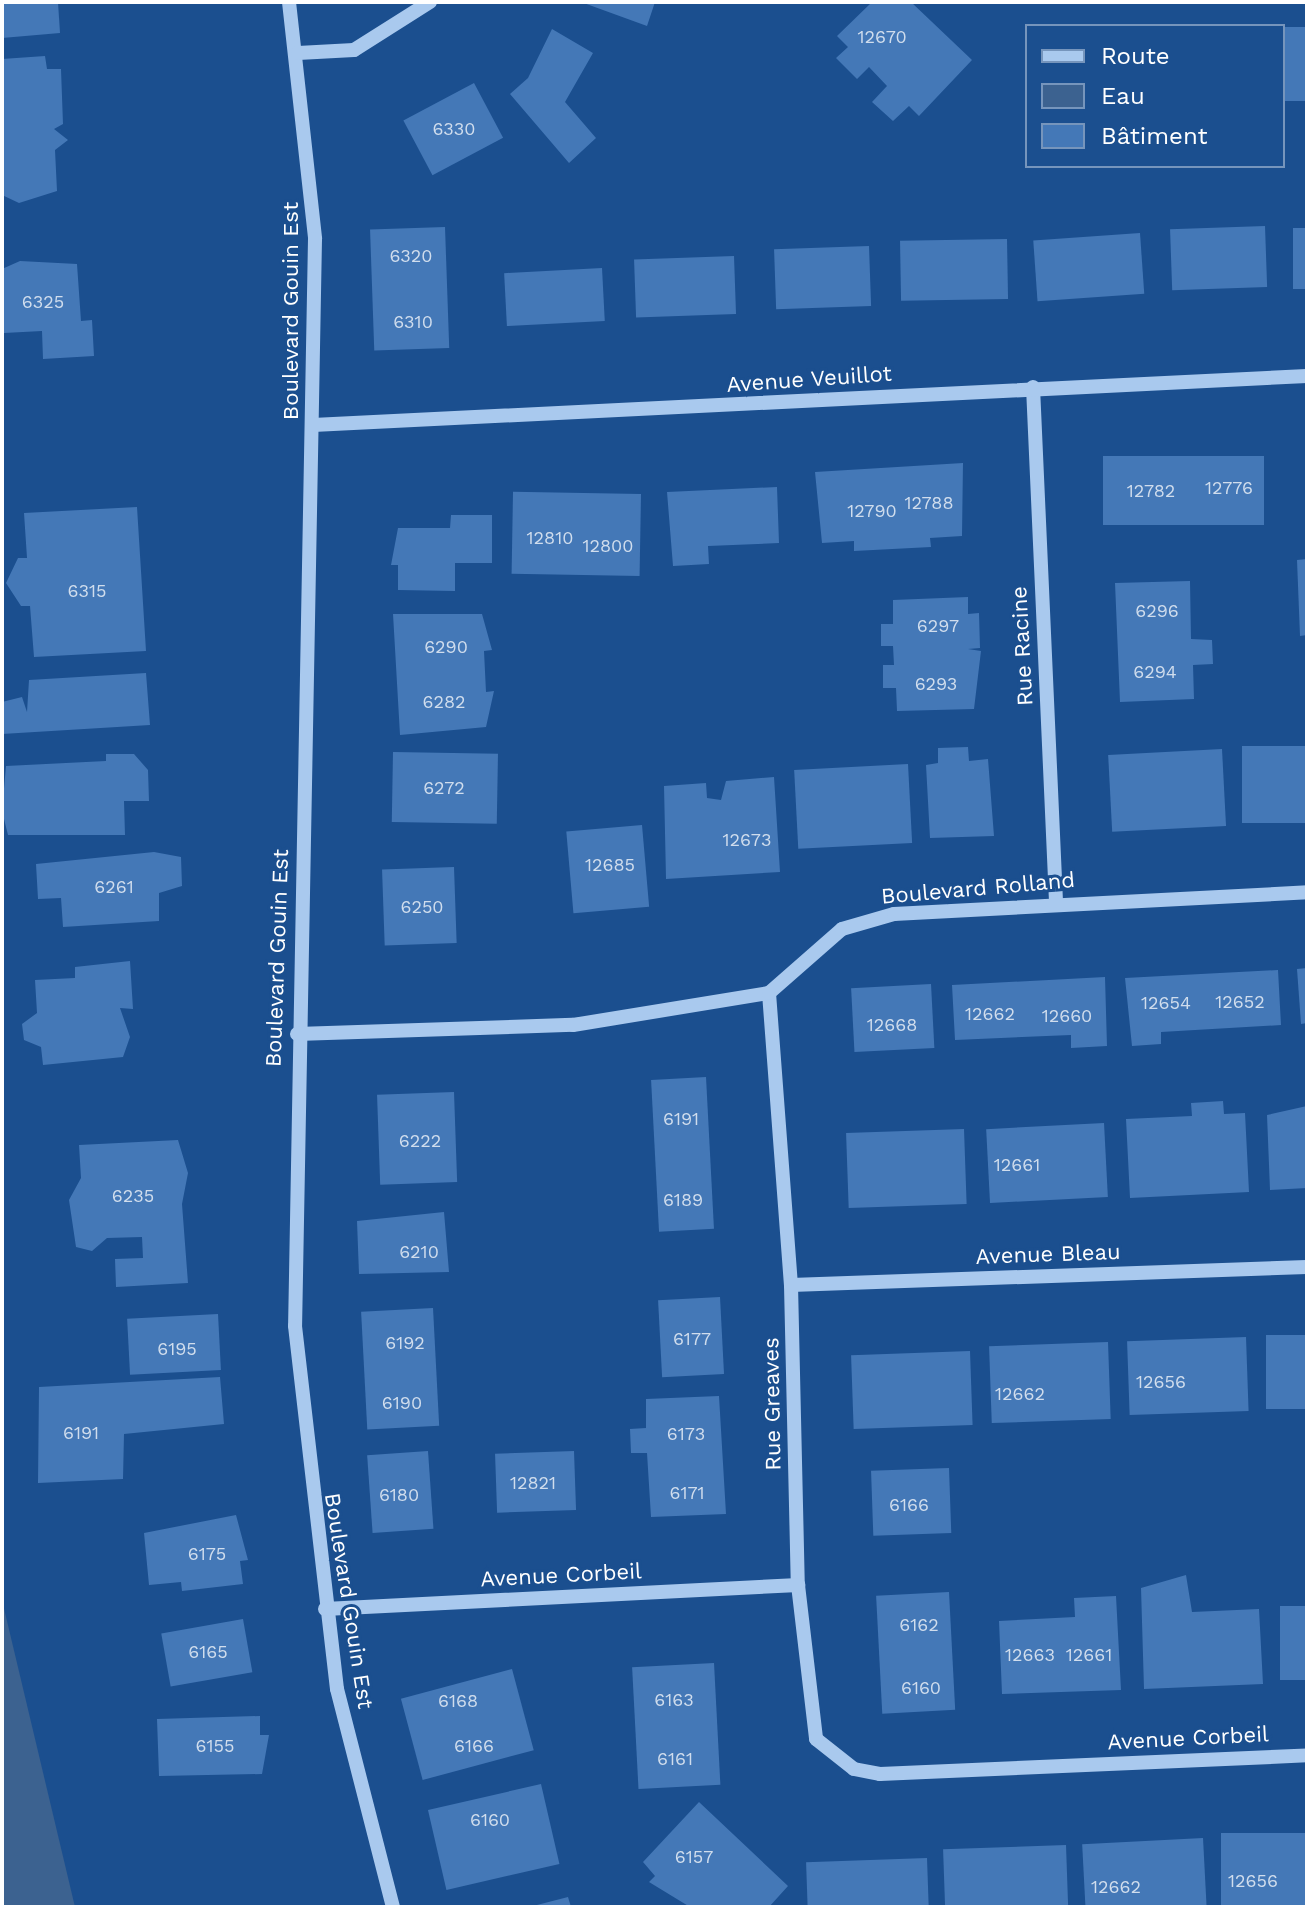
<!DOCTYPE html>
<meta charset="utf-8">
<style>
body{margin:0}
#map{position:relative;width:1309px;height:1909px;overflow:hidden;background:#1b4f8f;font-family:"Work Sans",sans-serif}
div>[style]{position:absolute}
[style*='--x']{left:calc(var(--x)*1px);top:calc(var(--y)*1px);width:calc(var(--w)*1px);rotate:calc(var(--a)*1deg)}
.water>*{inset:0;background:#3c6290}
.building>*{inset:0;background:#4478b7;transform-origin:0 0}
.minor>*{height:14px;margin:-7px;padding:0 7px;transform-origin:7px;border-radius:7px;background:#a9c9ee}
span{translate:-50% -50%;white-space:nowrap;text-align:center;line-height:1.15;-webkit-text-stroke:6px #1b4f8f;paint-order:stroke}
.number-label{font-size:18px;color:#d0dded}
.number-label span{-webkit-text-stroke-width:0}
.street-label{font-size:22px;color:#fff}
.frame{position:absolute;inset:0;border:4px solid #fff;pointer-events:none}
.legend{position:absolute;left:1025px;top:24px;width:260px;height:144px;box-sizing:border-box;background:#1b4f8f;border:2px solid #7695bc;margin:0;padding:10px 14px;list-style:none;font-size:24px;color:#fff}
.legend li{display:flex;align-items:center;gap:16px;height:40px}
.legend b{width:40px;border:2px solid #7695bc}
</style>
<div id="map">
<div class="water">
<i style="clip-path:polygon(2px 1600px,75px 1907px,2px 1907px)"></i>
</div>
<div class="building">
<i style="clip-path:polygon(2px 2px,58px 2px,60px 33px,2px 38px)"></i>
<i style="clip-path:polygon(581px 2px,655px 2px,647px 26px)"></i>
<i style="clip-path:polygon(872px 2px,911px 2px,972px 60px,919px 116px,909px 106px,893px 121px,872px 102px,887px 86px,869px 67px,857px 79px,836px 58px,848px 47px,837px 36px)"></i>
<i style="left:1307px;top:27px;width:74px;height:24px;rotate:90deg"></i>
<i style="clip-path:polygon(552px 29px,593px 53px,565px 102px,596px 138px,569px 163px,510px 94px,528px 78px)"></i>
<i style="clip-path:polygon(45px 56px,47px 69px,61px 69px,63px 124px,54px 129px,68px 140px,55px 150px,57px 191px,19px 203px,2px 195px,2px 59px)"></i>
<i style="left:474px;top:83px;width:62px;height:80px;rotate:62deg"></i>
<i style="left:1265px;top:226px;width:61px;height:95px;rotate:88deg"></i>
<i style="left:445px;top:227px;width:121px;height:75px;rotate:88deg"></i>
<i style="left:1307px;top:228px;width:61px;height:14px;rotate:90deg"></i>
<i style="left:1140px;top:233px;width:61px;height:107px;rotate:86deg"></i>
<i style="left:1007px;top:239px;width:60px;height:107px;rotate:89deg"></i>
<i style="left:869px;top:246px;width:60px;height:95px;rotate:88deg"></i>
<i style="left:734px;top:256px;width:58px;height:100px;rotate:88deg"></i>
<i style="clip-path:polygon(20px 261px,77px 264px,81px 321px,92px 320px,94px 356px,43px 359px,42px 331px,4px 333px,2px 269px)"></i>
<i style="left:602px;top:268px;width:53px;height:98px;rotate:87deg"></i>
<i style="left:1264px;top:456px;width:69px;height:161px;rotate:90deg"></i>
<i style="clip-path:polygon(963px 463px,962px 536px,930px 538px,931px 547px,854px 551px,854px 541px,822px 543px,815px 472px)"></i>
<i style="clip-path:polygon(777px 487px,779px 543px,708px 546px,709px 564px,673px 566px,667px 492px)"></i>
<i style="left:641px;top:494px;width:82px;height:128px;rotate:91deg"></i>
<i style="clip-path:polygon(137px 507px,146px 651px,34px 657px,30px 606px,21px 606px,6px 583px,18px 558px,27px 558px,24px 513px)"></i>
<i style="clip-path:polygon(451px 515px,492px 515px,492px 563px,455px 563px,455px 591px,398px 590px,398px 565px,391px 565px,398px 528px,450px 528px)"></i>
<i style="clip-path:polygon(1307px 559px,1307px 635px,1300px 636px,1297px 560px)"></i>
<i style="clip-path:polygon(1190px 581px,1191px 639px,1212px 640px,1213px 664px,1193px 665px,1194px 699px,1120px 702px,1115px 583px)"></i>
<i style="clip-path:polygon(968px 597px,968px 614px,979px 613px,980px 648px,968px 649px,981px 651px,974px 709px,897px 711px,896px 688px,883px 688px,883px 665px,894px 665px,893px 646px,881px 646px,881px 624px,893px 624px,893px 600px)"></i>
<i style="clip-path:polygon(393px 614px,482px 614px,492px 650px,484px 651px,486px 692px,494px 691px,486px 727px,400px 735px)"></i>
<i style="clip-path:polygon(146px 673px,150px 725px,2px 734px,2px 702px,22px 697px,27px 712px,29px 680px)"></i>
<i style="left:1307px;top:746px;width:77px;height:65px;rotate:90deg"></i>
<i style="clip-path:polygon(968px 747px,969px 761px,988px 759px,994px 836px,930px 838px,926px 765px,938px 763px,938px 748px)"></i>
<i style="left:1222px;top:749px;width:77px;height:114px;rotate:87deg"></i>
<i style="left:393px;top:752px;width:105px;height:70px;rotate:1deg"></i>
<i style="clip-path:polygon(106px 754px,134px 754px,148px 770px,149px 801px,124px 801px,125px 835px,8px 835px,2px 811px,6px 766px,106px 761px)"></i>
<i style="left:908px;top:764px;width:79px;height:114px;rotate:87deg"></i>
<i style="clip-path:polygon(774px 777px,780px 872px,666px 879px,664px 786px,706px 783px,707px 798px,721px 800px,726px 781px)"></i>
<i style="left:642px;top:825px;width:82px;height:76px;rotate:85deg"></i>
<i style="clip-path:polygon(154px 852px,181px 857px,182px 886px,159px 893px,159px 921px,63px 927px,61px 898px,38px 899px,36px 864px)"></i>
<i style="left:454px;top:867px;width:76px;height:72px;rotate:88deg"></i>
<i style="clip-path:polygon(130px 961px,133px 1009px,120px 1008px,130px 1037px,123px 1057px,43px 1065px,41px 1047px,24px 1040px,22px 1024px,37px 1013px,35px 980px,75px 978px,75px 967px)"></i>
<i style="clip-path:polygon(1307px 968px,1307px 1023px,1301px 1024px,1297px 969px)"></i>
<i style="clip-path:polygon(1278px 970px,1281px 1025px,1161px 1032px,1161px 1044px,1132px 1046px,1125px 978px)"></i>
<i style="clip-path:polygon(1105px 977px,1107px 1046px,1071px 1048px,1071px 1035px,955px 1040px,952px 985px)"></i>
<i style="left:931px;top:984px;width:64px;height:80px;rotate:87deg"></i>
<i style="left:706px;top:1077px;width:152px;height:55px;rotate:87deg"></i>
<i style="left:454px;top:1092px;width:90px;height:77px;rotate:88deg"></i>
<i style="clip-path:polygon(1223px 1101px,1224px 1114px,1245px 1113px,1249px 1192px,1130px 1198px,1126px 1119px,1192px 1116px,1191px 1103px)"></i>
<i style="clip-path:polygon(1307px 1106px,1307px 1188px,1270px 1190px,1267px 1115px)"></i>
<i style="left:1104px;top:1123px;width:74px;height:118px;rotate:87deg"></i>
<i style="left:964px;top:1129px;width:75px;height:118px;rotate:88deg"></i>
<i style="clip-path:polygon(178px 1140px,188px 1173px,182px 1204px,188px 1283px,116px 1287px,115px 1259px,143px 1258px,142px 1237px,107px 1238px,92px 1251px,76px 1247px,69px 1200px,81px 1178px,79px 1145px)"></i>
<i style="clip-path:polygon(444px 1212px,449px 1272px,359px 1274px,357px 1221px)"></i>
<i style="left:720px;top:1297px;width:77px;height:62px;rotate:87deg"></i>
<i style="left:433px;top:1308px;width:118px;height:72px;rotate:87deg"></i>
<i style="left:218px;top:1314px;width:56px;height:91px;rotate:87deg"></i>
<i style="left:1307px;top:1335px;width:74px;height:41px;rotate:90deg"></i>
<i style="left:1246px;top:1337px;width:74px;height:119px;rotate:88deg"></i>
<i style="left:1108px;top:1342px;width:77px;height:119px;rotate:88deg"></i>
<i style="left:970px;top:1351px;width:74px;height:119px;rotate:88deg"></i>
<i style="clip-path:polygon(220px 1377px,224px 1424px,124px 1434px,123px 1479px,38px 1483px,39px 1387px)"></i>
<i style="clip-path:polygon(719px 1396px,726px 1514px,651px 1517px,647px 1453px,631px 1453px,630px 1429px,646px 1428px,646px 1399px)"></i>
<i style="left:428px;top:1451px;width:78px;height:61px;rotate:86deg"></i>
<i style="left:574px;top:1451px;width:59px;height:79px;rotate:88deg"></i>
<i style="left:949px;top:1468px;width:65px;height:78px;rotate:88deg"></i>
<i style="clip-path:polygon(236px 1515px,248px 1560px,240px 1561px,243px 1584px,182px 1591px,181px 1582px,149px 1585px,144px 1533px)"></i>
<i style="clip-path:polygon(1186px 1575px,1192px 1612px,1259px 1609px,1263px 1684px,1144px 1689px,1141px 1588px)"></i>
<i style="left:949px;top:1592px;width:118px;height:73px;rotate:87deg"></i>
<i style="clip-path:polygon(1116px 1596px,1121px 1690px,1002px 1694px,999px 1621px,1075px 1617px,1074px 1598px)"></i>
<i style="left:1307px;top:1606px;width:74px;height:27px;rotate:90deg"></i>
<i style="left:243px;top:1619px;width:54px;height:83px;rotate:80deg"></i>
<i style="left:714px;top:1663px;width:122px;height:82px;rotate:87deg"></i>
<i style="left:512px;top:1669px;width:84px;height:115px;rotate:75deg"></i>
<i style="clip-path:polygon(260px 1716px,260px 1735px,269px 1735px,262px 1774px,159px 1776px,157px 1719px)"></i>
<i style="left:541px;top:1784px;width:82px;height:116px;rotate:77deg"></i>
<i style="clip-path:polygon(699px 1802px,788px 1886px,769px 1907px,690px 1907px,649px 1882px,655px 1876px,643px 1862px)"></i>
<i style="left:1307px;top:1833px;width:74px;height:86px;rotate:90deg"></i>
<i style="left:1203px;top:1838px;width:69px;height:121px;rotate:87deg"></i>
<i style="left:1066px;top:1845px;width:62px;height:123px;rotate:88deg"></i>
<i style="left:927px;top:1858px;width:49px;height:121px;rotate:88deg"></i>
<i style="clip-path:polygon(568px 1897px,571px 1907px,533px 1907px,533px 1906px)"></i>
</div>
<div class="minor">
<i style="--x:289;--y:2;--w:238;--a:83.7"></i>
<i style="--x:315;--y:239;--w:1087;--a:91.05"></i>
<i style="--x:295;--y:1326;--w:365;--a:83.4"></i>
<i style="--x:337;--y:1689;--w:225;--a:75.6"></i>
<i style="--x:298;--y:53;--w:56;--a:-3.1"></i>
<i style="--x:354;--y:50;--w:90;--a:-32.3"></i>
<i style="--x:1033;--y:387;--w:516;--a:87.44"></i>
<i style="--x:313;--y:425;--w:995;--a:-2.82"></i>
<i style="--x:769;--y:993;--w:293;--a:85.7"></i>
<i style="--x:791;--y:1285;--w:300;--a:88.7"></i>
<i style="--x:798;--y:1585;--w:155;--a:83.3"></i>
<i style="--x:816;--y:1739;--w:48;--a:38.3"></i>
<i style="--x:854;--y:1769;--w:26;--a:11"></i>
<i style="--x:880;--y:1774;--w:427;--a:-2.5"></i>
<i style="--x:297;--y:1034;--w:276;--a:-1.9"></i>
<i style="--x:573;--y:1025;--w:199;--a:-9.3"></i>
<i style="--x:769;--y:993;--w:97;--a:-41.2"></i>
<i style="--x:842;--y:929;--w:54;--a:-16.1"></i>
<i style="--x:894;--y:914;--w:414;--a:-3"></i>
<i style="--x:791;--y:1285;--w:516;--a:-2"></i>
<i style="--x:325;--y:1609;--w:474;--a:-2.9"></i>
</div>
<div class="number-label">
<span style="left:882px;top:37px">12670</span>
<span style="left:454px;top:129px">6330</span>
<span style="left:411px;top:256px">6320</span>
<span style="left:43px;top:302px">6325</span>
<span style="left:413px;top:322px">6310</span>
<span style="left:1229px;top:488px">12776</span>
<span style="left:1151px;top:491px">12782</span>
<span style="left:929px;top:503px">12788</span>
<span style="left:872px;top:511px">12790</span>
<span style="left:550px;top:538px">12810</span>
<span style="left:608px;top:546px">12800</span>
<span style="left:87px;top:591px">6315</span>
<span style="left:1157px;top:611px">6296</span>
<span style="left:938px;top:626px">6297</span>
<span style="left:446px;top:647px">6290</span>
<span style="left:1155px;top:672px">6294</span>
<span style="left:936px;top:684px">6293</span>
<span style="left:444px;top:702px">6282</span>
<span style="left:444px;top:788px">6272</span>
<span style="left:747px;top:840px">12673</span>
<span style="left:610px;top:865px">12685</span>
<span style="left:114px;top:887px">6261</span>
<span style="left:422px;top:907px">6250</span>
<span style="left:1240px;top:1002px">12652</span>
<span style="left:1166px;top:1003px">12654</span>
<span style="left:990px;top:1014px">12662</span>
<span style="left:1067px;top:1016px">12660</span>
<span style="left:892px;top:1025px">12668</span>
<span style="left:681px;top:1119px">6191</span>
<span style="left:420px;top:1141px">6222</span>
<span style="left:1017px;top:1165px">12661</span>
<span style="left:133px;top:1196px">6235</span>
<span style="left:683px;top:1200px">6189</span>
<span style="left:419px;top:1252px">6210</span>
<span style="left:692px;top:1339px">6177</span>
<span style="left:405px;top:1343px">6192</span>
<span style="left:177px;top:1349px">6195</span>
<span style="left:1161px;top:1382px">12656</span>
<span style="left:1020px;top:1394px">12662</span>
<span style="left:402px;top:1403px">6190</span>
<span style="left:81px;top:1433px">6191</span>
<span style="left:686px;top:1434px">6173</span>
<span style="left:533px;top:1483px">12821</span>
<span style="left:687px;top:1493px">6171</span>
<span style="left:399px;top:1495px">6180</span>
<span style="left:909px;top:1505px">6166</span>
<span style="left:207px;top:1554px">6175</span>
<span style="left:919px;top:1625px">6162</span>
<span style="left:208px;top:1652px">6165</span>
<span style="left:1030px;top:1655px">12663</span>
<span style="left:1089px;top:1655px">12661</span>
<span style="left:921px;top:1688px">6160</span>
<span style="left:674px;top:1700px">6163</span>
<span style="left:458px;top:1701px">6168</span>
<span style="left:215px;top:1746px">6155</span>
<span style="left:474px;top:1746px">6166</span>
<span style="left:675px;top:1759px">6161</span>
<span style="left:490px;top:1820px">6160</span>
<span style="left:694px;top:1857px">6157</span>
<span style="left:1253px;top:1881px">12656</span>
<span style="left:1116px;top:1887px">12662</span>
</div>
<div class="street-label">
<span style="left:291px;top:311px;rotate:-90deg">Boulevard Gouin Est</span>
<span style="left:809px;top:379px;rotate:-4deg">Avenue Veuillot</span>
<span style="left:1022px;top:646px;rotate:-93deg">Rue Racine</span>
<span style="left:978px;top:888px;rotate:-5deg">Boulevard Rolland</span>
<span style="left:277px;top:958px;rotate:-88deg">Boulevard Gouin Est</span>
<span style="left:1048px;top:1254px;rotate:-2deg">Avenue Bleau</span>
<span style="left:772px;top:1404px;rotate:-91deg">Rue Greaves</span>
<span style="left:561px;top:1575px;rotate:-3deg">Avenue Corbeil</span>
<span style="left:349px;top:1601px;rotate:81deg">Boulevard Gouin Est</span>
<span style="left:1188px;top:1738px;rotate:-3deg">Avenue Corbeil</span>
</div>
<div class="frame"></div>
<ul class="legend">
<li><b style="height:10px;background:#a9c9ee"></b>Route</li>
<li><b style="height:22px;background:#3c6290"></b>Eau</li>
<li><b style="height:22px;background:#4478b7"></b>Bâtiment</li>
</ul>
</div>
